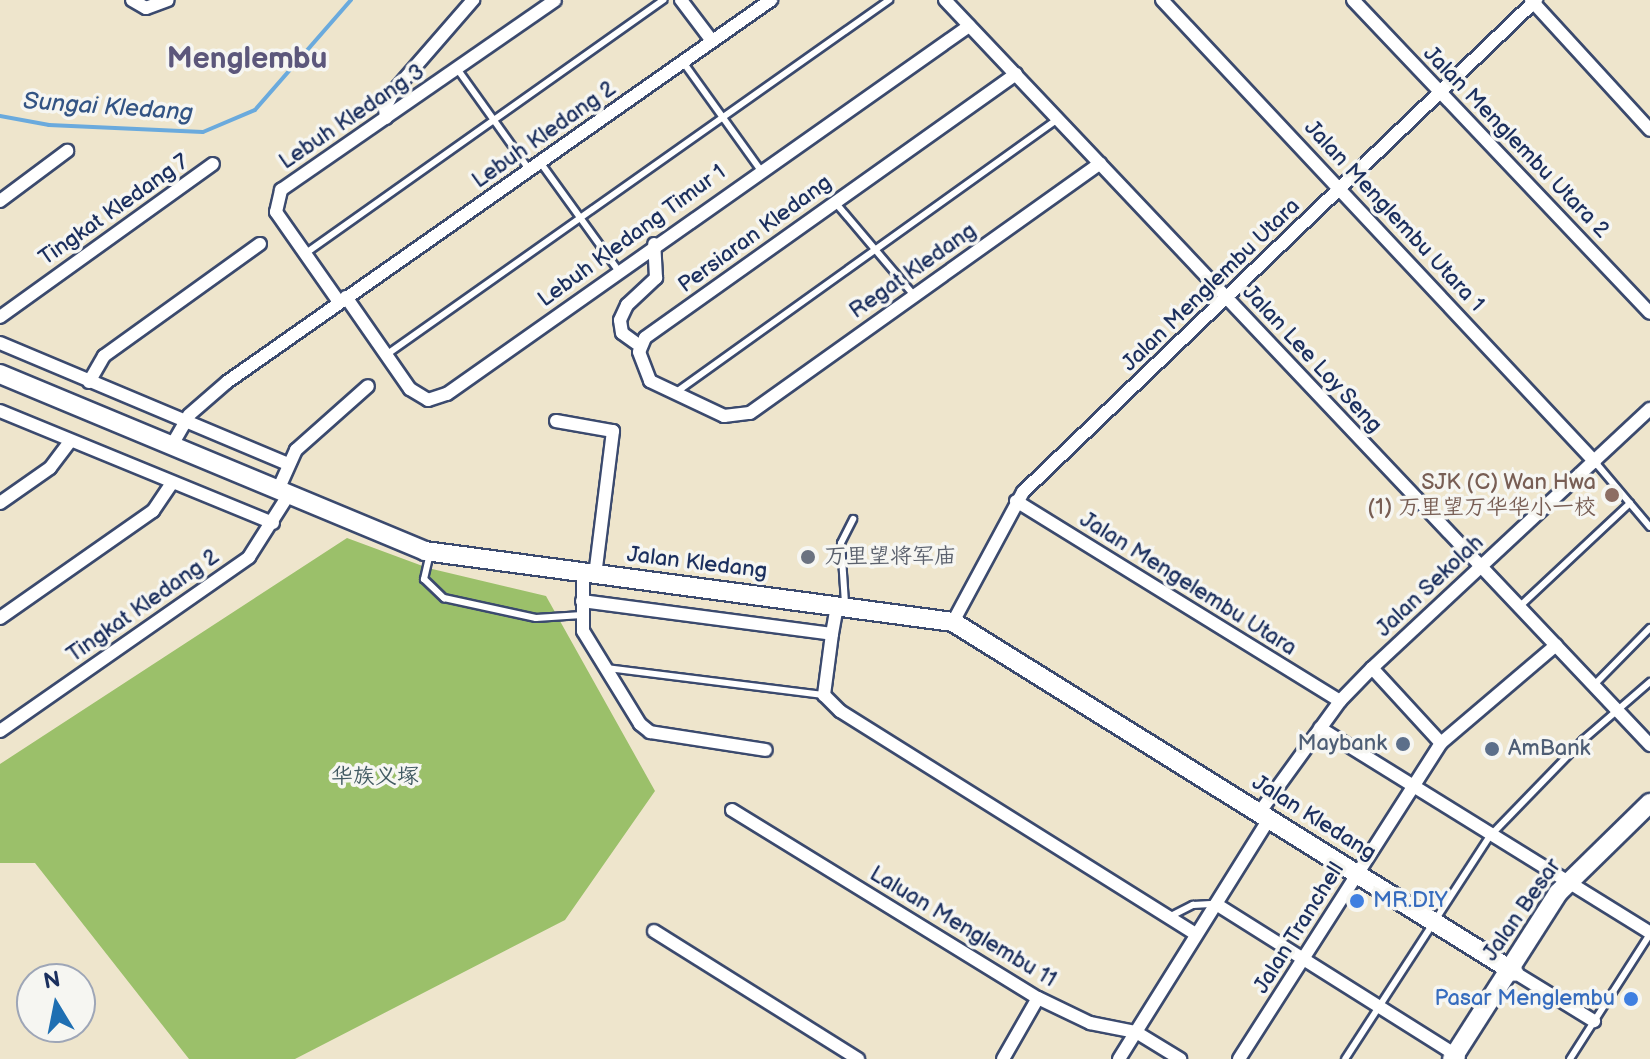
<!DOCTYPE html>
<meta charset="utf-8">
<style>
body{margin:0}
#map{position:relative;width:1650px;height:1059px;overflow:hidden;background:#eee5cc;font-family:"Balsamiq Sans","LXGW WenKai TC",sans-serif}
div>[style]{position:absolute}
[style*='--x']{left:calc(var(--x)*1px);top:calc(var(--y)*1px);width:calc(var(--w)*1px);rotate:calc(var(--a)*1deg)}
.green>*{inset:0;background:#9bc06a}
.stream>*{height:4px;margin:-2px;padding:0 2px;transform-origin:2px;border-radius:2px;background:#6aaadd}
.roads{filter:drop-shadow(2px 0 #3b4a6e) drop-shadow(-2px 0 #3b4a6e) drop-shadow(0 2px #3b4a6e) drop-shadow(0 -2px #3b4a6e)}
.service>*{height:6px;margin:-3px;padding:0 3px;transform-origin:3px;border-radius:3px;background:#fff}
.minor>*{height:12px;margin:-6px;padding:0 6px;transform-origin:6px;border-radius:6px;background:#fff}
.secondary>*{height:18px;margin:-9px;padding:0 9px;transform-origin:9px;border-radius:9px;background:#fff}
.dots>*{width:22px;height:22px;translate:-50% -50%;box-sizing:border-box;border:4px solid #f6f6f2;border-radius:50%}
span{translate:-50% -50%;white-space:nowrap;text-align:center;line-height:1.15;-webkit-text-stroke:7px #f6f6f2;paint-order:stroke}
.street-label{font-size:22px;color:#1b2f5e}
.education-label{font-size:22px;color:#785e54}
.right{translate:-100% -50%;text-align:right}
.worship-label{font-size:22px;color:#5b616d}
.left{translate:0 -50%;text-align:left}
.service-label{font-size:22px;color:#4e5e75}
.park-label{font-size:22px;color:#415a62}
.shop-label{font-size:22px;color:#366cbe}
.water-label{font-size:24px;color:#335484;font-style:italic}
.district-label{font-size:30px;color:#5c577b;font-weight:700}
.north{position:absolute;left:16px;top:963px;width:80px;height:80px;box-sizing:border-box;background:#f6f6f2;border:2px solid #9ea6b7;border-radius:50%;rotate:350deg;font-size:22px;font-weight:700;line-height:32px;text-align:center;color:#1b2f5e}
.north::after{content:'';display:block;margin:auto;width:28px;height:36px;background:#1f6fb2;clip-path:polygon(50% 0,100% 100%,50% 72%,0 100%)}
</style>
<div id="map">
<div class="green">
<i style="clip-path:polygon(347px 538px,428px 568px,546px 596px,655px 791px,565px 920px,295px 1059px,189px 1059px,35px 863px,0 863px,0 764px)"></i>
</div>
<div class="stream">
<i style="--x:0;--y:116;--w:50;--a:10.4"></i>
<i style="--x:49;--y:125;--w:154;--a:2.6"></i>
<i style="--x:203;--y:132;--w:56;--a:-22.9"></i>
<i style="--x:255;--y:110;--w:146;--a:-48.9"></i>
</div>
<div class="roads">
<div class="service">
<i style="--x:683;--y:62;--w:132;--a:54.3"></i>
<i style="--x:458;--y:70;--w:122;--a:54.4"></i>
<i style="--x:540;--y:162;--w:133;--a:54.2"></i>
<i style="--x:834;--y:201;--w:122;--a:49.7"></i>
<i style="--x:306;--y:253;--w:438;--a:-35.3"></i>
<i style="--x:386;--y:355;--w:616;--a:-35.21"></i>
<i style="--x:675;--y:393;--w:472;--a:-35.6"></i>
<i style="--x:1595;--y:462;--w:85;--a:49.8"></i>
<i style="--x:430;--y:553;--w:27;--a:103"></i>
<i style="--x:424;--y:579;--w:28;--a:44"></i>
<i style="--x:444;--y:598;--w:94;--a:12.3"></i>
<i style="--x:536;--y:618;--w:46;--a:-3.7"></i>
<i style="--x:845;--y:603;--w:60;--a:-93.8"></i>
<i style="--x:841;--y:543;--w:27;--a:-63"></i>
<i style="--x:1519;--y:607;--w:152;--a:-43.1"></i>
<i style="--x:607;--y:668;--w:219;--a:7.1"></i>
<i style="--x:1594;--y:685;--w:80;--a:-45.5"></i>
<i style="--x:1169;--y:917;--w:27;--a:-27"></i>
<i style="--x:1193;--y:905;--w:22;--a:-3"></i>
<i style="--x:1345;--y:1059;--w:266;--a:-57"></i>
<i style="--x:1490;--y:836;--w:134;--a:-45.9"></i>
<i style="--x:1583;--y:740;--w:89;--a:-40.9"></i>
<i style="--x:1570;--y:1059;--w:148;--a:-57.4"></i>
</div>
<div class="minor">
<i style="--x:132;--y:0;--w:16;--a:30"></i>
<i style="--x:146;--y:8;--w:23;--a:-20"></i>
<i style="--x:681;--y:0;--w:51;--a:52.9"></i>
<i style="--x:945;--y:0;--w:1026;--a:46.58"></i>
<i style="--x:1162;--y:0;--w:633;--a:46.86"></i>
<i style="--x:1353;--y:0;--w:431;--a:46.5"></i>
<i style="--x:1531;--y:0;--w:176;--a:47.5"></i>
<i style="--x:1016;--y:74;--w:455;--a:144.6"></i>
<i style="--x:645;--y:338;--w:15;--a:113"></i>
<i style="--x:639;--y:352;--w:31;--a:69"></i>
<i style="--x:650;--y:381;--w:82;--a:25.3"></i>
<i style="--x:724;--y:416;--w:26;--a:-7"></i>
<i style="--x:750;--y:413;--w:430;--a:-35.5"></i>
<i style="--x:386;--y:118;--w:10;--a:-96"></i>
<i style="--x:385;--y:108;--w:19;--a:-62"></i>
<i style="--x:394;--y:91;--w:121;--a:-49"></i>
<i style="--x:0;--y:201;--w:84;--a:-36.7"></i>
<i style="--x:346;--y:297;--w:112;--a:55.2"></i>
<i style="--x:410;--y:389;--w:21;--a:31"></i>
<i style="--x:428;--y:400;--w:20;--a:-18"></i>
<i style="--x:447;--y:394;--w:639;--a:-35.18"></i>
<i style="--x:339;--y:302;--w:110;--a:-125"></i>
<i style="--x:276;--y:212;--w:23;--a:-77"></i>
<i style="--x:281;--y:190;--w:333;--a:-34.7"></i>
<i style="--x:0;--y:317;--w:262;--a:-35.7"></i>
<i style="--x:0;--y:343;--w:312;--a:22.8"></i>
<i style="--x:640;--y:346;--w:22;--a:-144"></i>
<i style="--x:622;--y:333;--w:13;--a:-99"></i>
<i style="--x:620;--y:320;--w:17;--a:-65"></i>
<i style="--x:627;--y:305;--w:40;--a:-43"></i>
<i style="--x:656;--y:278;--w:34;--a:-93"></i>
<i style="--x:89;--y:382;--w:30;--a:-60"></i>
<i style="--x:104;--y:356;--w:192;--a:-35.7"></i>
<i style="--x:0;--y:411;--w:295;--a:22.3"></i>
<i style="--x:556;--y:421;--w:58;--a:10"></i>
<i style="--x:613;--y:431;--w:145;--a:97.1"></i>
<i style="--x:172;--y:445;--w:34;--a:-60"></i>
<i style="--x:189;--y:415;--w:50;--a:-41"></i>
<i style="--x:227;--y:382;--w:665;--a:-35.08"></i>
<i style="--x:278;--y:490;--w:44;--a:-65.8"></i>
<i style="--x:296;--y:450;--w:96;--a:-41.6"></i>
<i style="--x:1016;--y:501;--w:381;--a:31.7"></i>
<i style="--x:0;--y:503;--w:61;--a:-35"></i>
<i style="--x:50;--y:468;--w:34;--a:-53"></i>
<i style="--x:583;--y:573;--w:58;--a:90"></i>
<i style="--x:583;--y:631;--w:109;--a:58.5"></i>
<i style="--x:640;--y:724;--w:13;--a:39"></i>
<i style="--x:650;--y:732;--w:117;--a:8.8"></i>
<i style="--x:582;--y:601;--w:252;--a:7.5"></i>
<i style="--x:832;--y:634;--w:29;--a:-80"></i>
<i style="--x:0;--y:618;--w:187;--a:-35"></i>
<i style="--x:153;--y:511;--w:34;--a:-56"></i>
<i style="--x:953;--y:622;--w:148;--a:-61.7"></i>
<i style="--x:1023;--y:492;--w:711;--a:-43.8"></i>
<i style="--x:832;--y:634;--w:62;--a:97.5"></i>
<i style="--x:824;--y:695;--w:23;--a:45"></i>
<i style="--x:840;--y:711;--w:420;--a:32.1"></i>
<i style="--x:1372;--y:668;--w:102;--a:47.4"></i>
<i style="--x:1320;--y:728;--w:388;--a:31.8"></i>
<i style="--x:0;--y:731;--w:304;--a:-34.9"></i>
<i style="--x:249;--y:557;--w:75;--a:-57.6"></i>
<i style="--x:732;--y:810;--w:359;--a:31.6"></i>
<i style="--x:1038;--y:998;--w:58;--a:25.7"></i>
<i style="--x:1090;--y:1023;--w:47;--a:11.1"></i>
<i style="--x:1136;--y:1032;--w:52;--a:31.5"></i>
<i style="--x:1259;--y:813;--w:138;--a:-54.1"></i>
<i style="--x:1340;--y:701;--w:46;--a:-45.9"></i>
<i style="--x:1372;--y:668;--w:380;--a:-43"></i>
<i style="--x:1216;--y:904;--w:287;--a:32.2"></i>
<i style="--x:654;--y:931;--w:241;--a:32.1"></i>
<i style="--x:1514;--y:972;--w:94;--a:31.5"></i>
<i style="--x:1003;--y:1059;--w:70;--a:-60.2"></i>
<i style="--x:1119;--y:1059;--w:283;--a:-58"></i>
<i style="--x:1239;--y:1059;--w:375;--a:-57.4"></i>
<i style="--x:1441;--y:743;--w:151;--a:-40.4"></i>
</div>
<div class="secondary">
<i style="--x:0;--y:374;--w:460;--a:22.6"></i>
<i style="--x:425;--y:551;--w:533;--a:7.66"></i>
<i style="--x:953;--y:622;--w:661;--a:31.96"></i>
<i style="--x:1452;--y:1059;--w:197;--a:-57.4"></i>
<i style="--x:1558;--y:893;--w:129;--a:-44.4"></i>
</div>
</div>
<div class="dots">
<i style="left:1612px;top:495px;background:#8d6e63"></i>
<i style="left:808px;top:557px;background:#6b7280"></i>
<i style="left:1403px;top:744px;background:#5c6f8a"></i>
<i style="left:1492px;top:749px;background:#5c6f8a"></i>
<i style="left:1357px;top:901px;background:#3f7fe0"></i>
<i style="left:1631px;top:999px;background:#3f7fe0"></i>
</div>
<div class="street-label">
<span style="left:352px;top:117px;rotate:-34deg">Lebuh Kledang 3</span>
<span style="left:544px;top:135px;rotate:-35deg">Lebuh Kledang 2</span>
<span style="left:1516px;top:142px;rotate:46deg">Jalan Menglembu Utara 2</span>
<span style="left:114px;top:210px;rotate:-35deg">Tingkat Kledang 7</span>
<span style="left:1394px;top:216px;rotate:47deg">Jalan Menglembu Utara 1</span>
<span style="left:755px;top:234px;rotate:-36deg">Persiaran Kledang</span>
<span style="left:632px;top:236px;rotate:-36deg">Lebuh Kledang Timur 1</span>
<span style="left:913px;top:271px;rotate:-35deg">Regat Kledang</span>
<span style="left:1211px;top:285px;rotate:-44deg">Jalan Menglembu Utara</span>
<span style="left:1312px;top:359px;rotate:47deg">Jalan Lee Loy Seng</span>
<span style="left:697px;top:563px;rotate:7deg">Jalan Kledang</span>
<span style="left:1188px;top:584px;rotate:32deg">Jalan Mengelembu Utara</span>
<span style="left:1430px;top:586px;rotate:-43deg">Jalan Sekolah</span>
<span style="left:143px;top:606px;rotate:-35deg">Tingkat Kledang 2</span>
<span style="left:1314px;top:818px;rotate:32deg">Jalan Kledang</span>
<span style="left:1522px;top:910px;rotate:-55deg">Jalan Besar</span>
<span style="left:963px;top:927px;rotate:31deg">Laluan Menglembu 11</span>
<span style="left:1299px;top:928px;rotate:-58deg">Jalan Tranchell</span>
</div>
<div class="education-label">
<span class="right" style="left:1596px;top:495px">SJK (C) Wan Hwa<br>(1) 万里望万华华小一校</span>
</div>
<div class="worship-label">
<span class="left" style="left:824px;top:557px">万里望将军庙</span>
</div>
<div class="service-label">
<span class="right" style="left:1387px;top:744px">Maybank</span>
<span class="left" style="left:1508px;top:749px">AmBank</span>
</div>
<div class="park-label">
<span style="left:375px;top:777px">华族义塚</span>
</div>
<div class="shop-label">
<span class="left" style="left:1373px;top:901px">MR.DIY</span>
<span class="right" style="left:1615px;top:999px">Pasar Menglembu</span>
</div>
<div class="water-label">
<span style="left:108px;top:107px;rotate:4deg">Sungai Kledang</span>
</div>
<div class="district-label">
<span style="left:247px;top:59px">Menglembu</span>
</div>
<div class="north">N</div>
</div>
